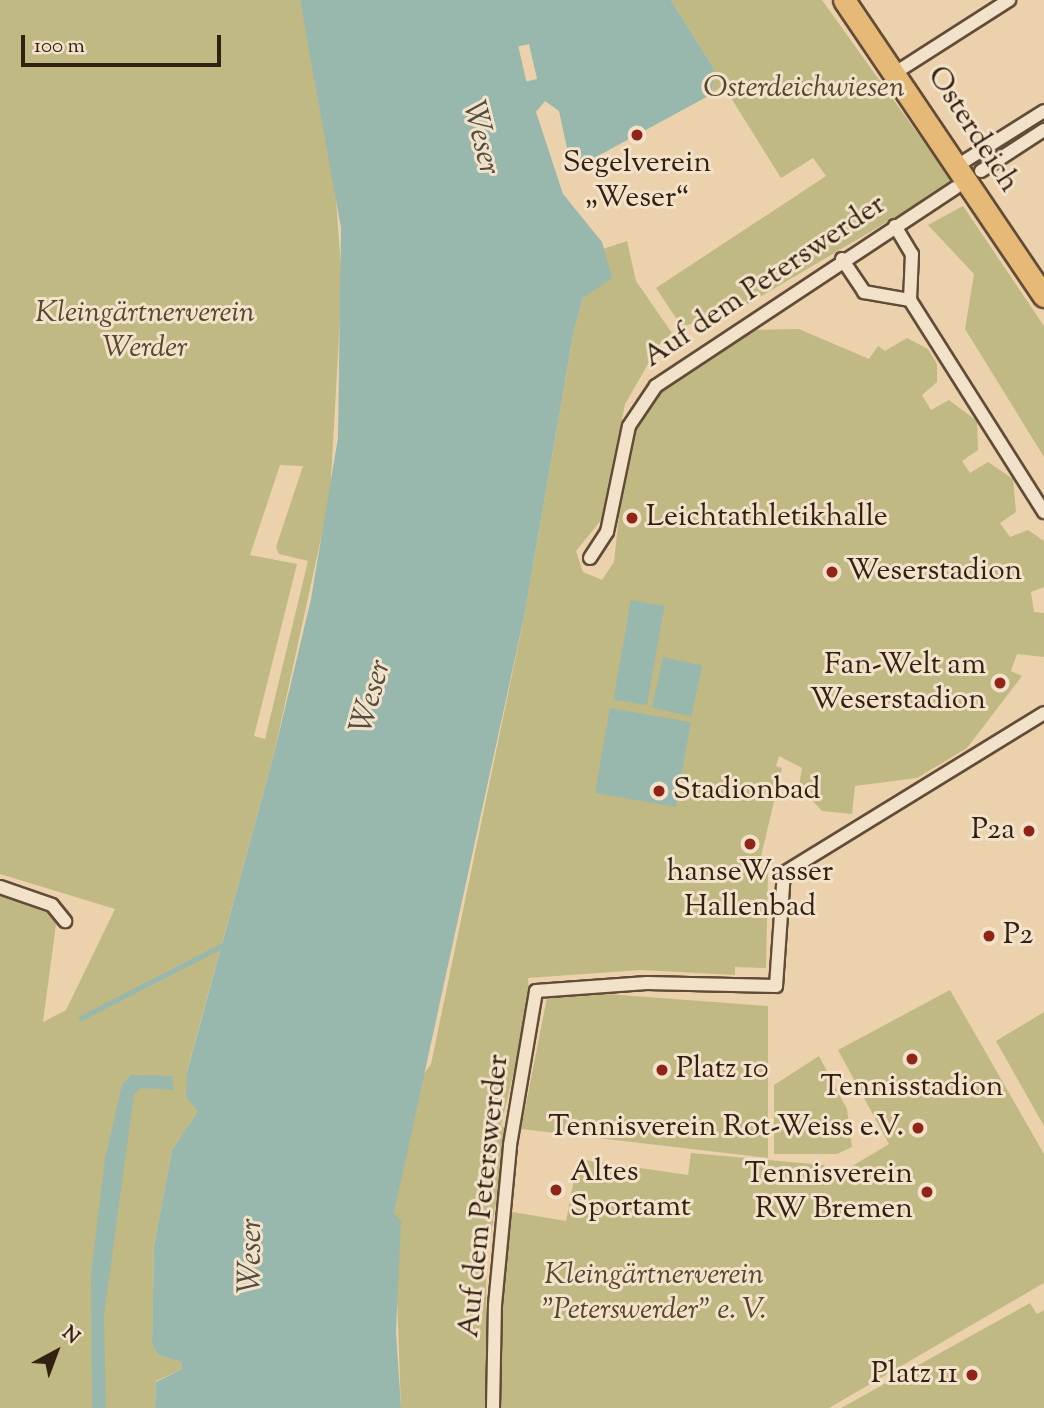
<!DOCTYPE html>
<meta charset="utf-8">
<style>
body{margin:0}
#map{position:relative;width:1044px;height:1408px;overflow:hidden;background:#ebd2ac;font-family:"Sorts Mill Goudy",serif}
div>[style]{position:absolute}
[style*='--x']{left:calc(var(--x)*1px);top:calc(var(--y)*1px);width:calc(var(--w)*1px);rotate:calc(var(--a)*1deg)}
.green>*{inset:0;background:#c0b984}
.water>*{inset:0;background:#98b7ad;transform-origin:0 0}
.pier>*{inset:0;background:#ebd2ac;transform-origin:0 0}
.stream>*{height:4.5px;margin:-2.25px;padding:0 2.25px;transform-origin:2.25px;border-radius:2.25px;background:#98b7ad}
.roads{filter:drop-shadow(2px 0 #624c38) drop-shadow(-2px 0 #624c38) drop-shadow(0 2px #624c38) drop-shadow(0 -2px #624c38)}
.street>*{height:12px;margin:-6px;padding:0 6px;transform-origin:6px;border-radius:6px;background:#f2e2c9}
.primary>*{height:21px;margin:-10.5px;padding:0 10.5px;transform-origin:10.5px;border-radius:10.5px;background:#e6b976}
.dots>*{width:19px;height:19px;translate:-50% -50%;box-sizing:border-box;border:4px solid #f2e2c9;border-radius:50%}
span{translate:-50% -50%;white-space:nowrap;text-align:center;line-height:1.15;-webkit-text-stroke:6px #f2e2c9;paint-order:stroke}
.park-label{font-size:30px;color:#57462e;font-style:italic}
.street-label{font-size:30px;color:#342012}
.poi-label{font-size:30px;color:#342012}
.left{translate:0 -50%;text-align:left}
.right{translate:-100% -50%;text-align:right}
.water-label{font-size:32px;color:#524d40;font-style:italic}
.north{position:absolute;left:21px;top:1317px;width:70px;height:70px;-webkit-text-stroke:5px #f2e2c9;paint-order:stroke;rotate:41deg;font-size:19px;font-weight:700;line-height:28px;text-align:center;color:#342012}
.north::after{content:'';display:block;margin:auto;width:24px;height:32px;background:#342012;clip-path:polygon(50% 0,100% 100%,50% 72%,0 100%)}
.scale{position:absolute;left:21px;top:35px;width:200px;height:32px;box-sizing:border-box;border:4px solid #342012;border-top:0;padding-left:9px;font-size:21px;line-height:24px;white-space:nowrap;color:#342012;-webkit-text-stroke:5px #f2e2c9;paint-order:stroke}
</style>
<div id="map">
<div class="green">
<i style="clip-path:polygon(evenodd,0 0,300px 0,334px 170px,342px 283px,330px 497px,274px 754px,187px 1071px,198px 1111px,172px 1150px,154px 1246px,152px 1344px,158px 1355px,182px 1362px,182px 1369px,156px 1381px,155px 1408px,0 1408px,0 893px,52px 915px,56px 924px,43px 1022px,66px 1010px,115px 909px,0 874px,0 0,280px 465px,303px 466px,276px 547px,279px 554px,308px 561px,265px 739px,254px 736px,297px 564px,250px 555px,280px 465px)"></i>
<i style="clip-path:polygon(671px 0,822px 0,953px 183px,748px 304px,682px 327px,656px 288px,826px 176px,813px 158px,781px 178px,723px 85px,712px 94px,714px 69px)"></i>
<i style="clip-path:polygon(963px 206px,1044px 326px,1044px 457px,965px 329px,974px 274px,928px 225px)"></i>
<i style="clip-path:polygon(627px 241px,636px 281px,672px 333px,659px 345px,625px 404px,602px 519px,576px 551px,583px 572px,602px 580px,614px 562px,628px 433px,654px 389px,747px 330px,799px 329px,869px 359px,878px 346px,885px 351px,907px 338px,928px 349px,937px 364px,937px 382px,922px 395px,931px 410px,949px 400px,977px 421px,978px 450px,962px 461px,970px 473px,988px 462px,1013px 479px,1016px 512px,1000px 523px,1010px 537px,1028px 530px,1044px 541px,1044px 587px,1031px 592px,1034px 612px,1044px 613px,1044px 657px,1017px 654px,1011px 671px,1022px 676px,967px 748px,917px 778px,855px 786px,852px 814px,822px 811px,799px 786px,802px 768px,779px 756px,776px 766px,782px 768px,757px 873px,768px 874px,766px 968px,735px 967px,735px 975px,641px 970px,528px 978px,530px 1005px,501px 1125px,508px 1131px,486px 1264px,487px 1408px,401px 1408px,394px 1213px,412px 1120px,421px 1078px,431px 1064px,524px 617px,574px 330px,583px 298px,607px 272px,603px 249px)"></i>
<i style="clip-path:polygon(950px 990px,1044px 1154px,1044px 1283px,829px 1408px,498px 1408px,507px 1211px,566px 1221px,578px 1159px,688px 1175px,691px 1153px,824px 1165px,834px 1177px,889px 1144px,838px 1050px)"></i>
<i style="clip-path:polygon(594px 993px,768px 1006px,768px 1158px,521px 1129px,547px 998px)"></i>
<i style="clip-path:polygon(1044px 1012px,1044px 1126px,996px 1041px)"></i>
<i style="clip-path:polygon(819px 1056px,847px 1109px,852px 1147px,837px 1154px,774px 1154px,774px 1085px)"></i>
<i style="clip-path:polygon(1030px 1303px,1037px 1314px,1044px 1310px,1044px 1408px,841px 1408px)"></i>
</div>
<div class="water">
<i style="clip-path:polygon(300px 0,671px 0,714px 69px,712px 94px,585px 163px,567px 148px,559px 111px,545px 101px,536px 112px,563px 194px,602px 242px,612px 278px,583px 298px,574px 330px,524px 617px,394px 1213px,401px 1221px,396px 1332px,401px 1408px,155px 1408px,156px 1382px,182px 1369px,182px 1362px,158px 1355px,152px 1344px,154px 1246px,172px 1150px,198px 1111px,186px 1097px,187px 1072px,274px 754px,311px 599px,338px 438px,341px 228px)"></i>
<i style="left:631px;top:600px;width:34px;height:101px;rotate:10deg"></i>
<i style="left:663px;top:657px;width:40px;height:52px;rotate:12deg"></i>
<i style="left:610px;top:708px;width:82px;height:86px;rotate:10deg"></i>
<i style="clip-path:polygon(131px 1075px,172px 1076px,174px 1090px,141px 1088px,134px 1094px,104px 1315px,106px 1408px,92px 1408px,91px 1275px,105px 1159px,122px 1085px)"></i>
</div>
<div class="pier">
<i style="left:529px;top:44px;width:36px;height:11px;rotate:77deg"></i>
</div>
<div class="stream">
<i style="--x:81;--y:1018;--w:164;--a:-27.2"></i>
</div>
<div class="roads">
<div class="street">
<i style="--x:898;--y:71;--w:132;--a:-32.6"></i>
<i style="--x:960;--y:164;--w:99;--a:-32.2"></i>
<i style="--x:981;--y:171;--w:75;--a:-33.1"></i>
<i style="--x:895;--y:226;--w:33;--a:59"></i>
<i style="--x:912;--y:254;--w:46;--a:92.5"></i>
<i style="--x:910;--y:300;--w:251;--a:57.7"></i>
<i style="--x:842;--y:259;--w:40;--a:56"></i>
<i style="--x:864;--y:292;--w:47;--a:9.9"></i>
<i style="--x:590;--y:558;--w:31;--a:-57"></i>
<i style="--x:607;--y:532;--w:108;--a:-78.3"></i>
<i style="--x:629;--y:426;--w:48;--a:-56"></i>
<i style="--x:656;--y:386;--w:359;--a:-33.5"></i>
<i style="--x:0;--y:887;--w:55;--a:19.1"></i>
<i style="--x:52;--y:905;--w:21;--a:51"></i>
<i style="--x:493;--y:1408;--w:103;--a:-88.9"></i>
<i style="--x:495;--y:1305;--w:161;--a:-84.6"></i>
<i style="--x:510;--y:1145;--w:156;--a:-80.4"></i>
<i style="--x:536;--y:991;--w:111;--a:-4.1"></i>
<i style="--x:647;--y:983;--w:129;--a:1.3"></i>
<i style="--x:776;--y:986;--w:113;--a:-86"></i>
<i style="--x:784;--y:873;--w:305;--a:-31.6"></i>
</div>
<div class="primary">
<i style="--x:844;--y:0;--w:357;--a:56"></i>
</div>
</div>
<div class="dots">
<i style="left:637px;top:135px;background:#8f2418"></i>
<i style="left:632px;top:518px;background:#8f2418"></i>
<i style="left:832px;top:572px;background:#8f2418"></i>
<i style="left:1000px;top:683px;background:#8f2418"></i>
<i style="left:659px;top:791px;background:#8f2418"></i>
<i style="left:1029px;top:831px;background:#8f2418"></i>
<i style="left:750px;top:844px;background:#8f2418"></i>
<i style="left:989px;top:936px;background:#8f2418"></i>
<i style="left:912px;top:1059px;background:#8f2418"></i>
<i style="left:662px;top:1070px;background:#8f2418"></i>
<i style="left:918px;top:1128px;background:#8f2418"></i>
<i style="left:556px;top:1190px;background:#8f2418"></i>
<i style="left:927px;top:1192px;background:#8f2418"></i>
<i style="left:972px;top:1375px;background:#8f2418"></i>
</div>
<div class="park-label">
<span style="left:804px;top:89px">Osterdeichwiesen</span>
<span style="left:145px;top:331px">Kleingärtnerverein<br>Werder</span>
<span style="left:654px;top:1293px">Kleingärtnerverein<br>"Peterswerder" e. V.</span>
</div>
<div class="street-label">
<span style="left:972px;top:130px;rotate:57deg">Osterdeich</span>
<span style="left:765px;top:282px;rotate:-34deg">Auf dem Peterswerder</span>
<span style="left:485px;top:1196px;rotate:-84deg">Auf dem Peterswerder</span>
</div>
<div class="poi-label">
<span style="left:637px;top:181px">Segelverein<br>„Weser“</span>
<span class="left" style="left:646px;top:518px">Leichtathletikhalle</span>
<span class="left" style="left:846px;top:572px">Weserstadion</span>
<span class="right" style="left:986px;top:683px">Fan-Welt am<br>Weserstadion</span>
<span class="left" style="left:673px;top:791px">Stadionbad</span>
<span class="right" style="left:1015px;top:831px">P2a</span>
<span style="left:750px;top:890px">hanseWasser<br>Hallenbad</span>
<span class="left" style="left:1003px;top:936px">P2</span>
<span class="left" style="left:676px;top:1070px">Platz 10</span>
<span style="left:912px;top:1088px">Tennisstadion</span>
<span class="right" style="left:904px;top:1128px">Tennisverein Rot-Weiss e.V.</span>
<span class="left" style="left:570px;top:1190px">Altes<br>Sportamt</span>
<span class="right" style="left:913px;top:1192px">Tennisverein<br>RW Bremen</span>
<span class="right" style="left:958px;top:1375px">Platz 11</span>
</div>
<div class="water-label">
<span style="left:480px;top:138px;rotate:76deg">Weser</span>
<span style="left:372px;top:697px;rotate:-74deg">Weser</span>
<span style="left:252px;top:1256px;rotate:-89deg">Weser</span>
</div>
<div class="north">N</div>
<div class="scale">100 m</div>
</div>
